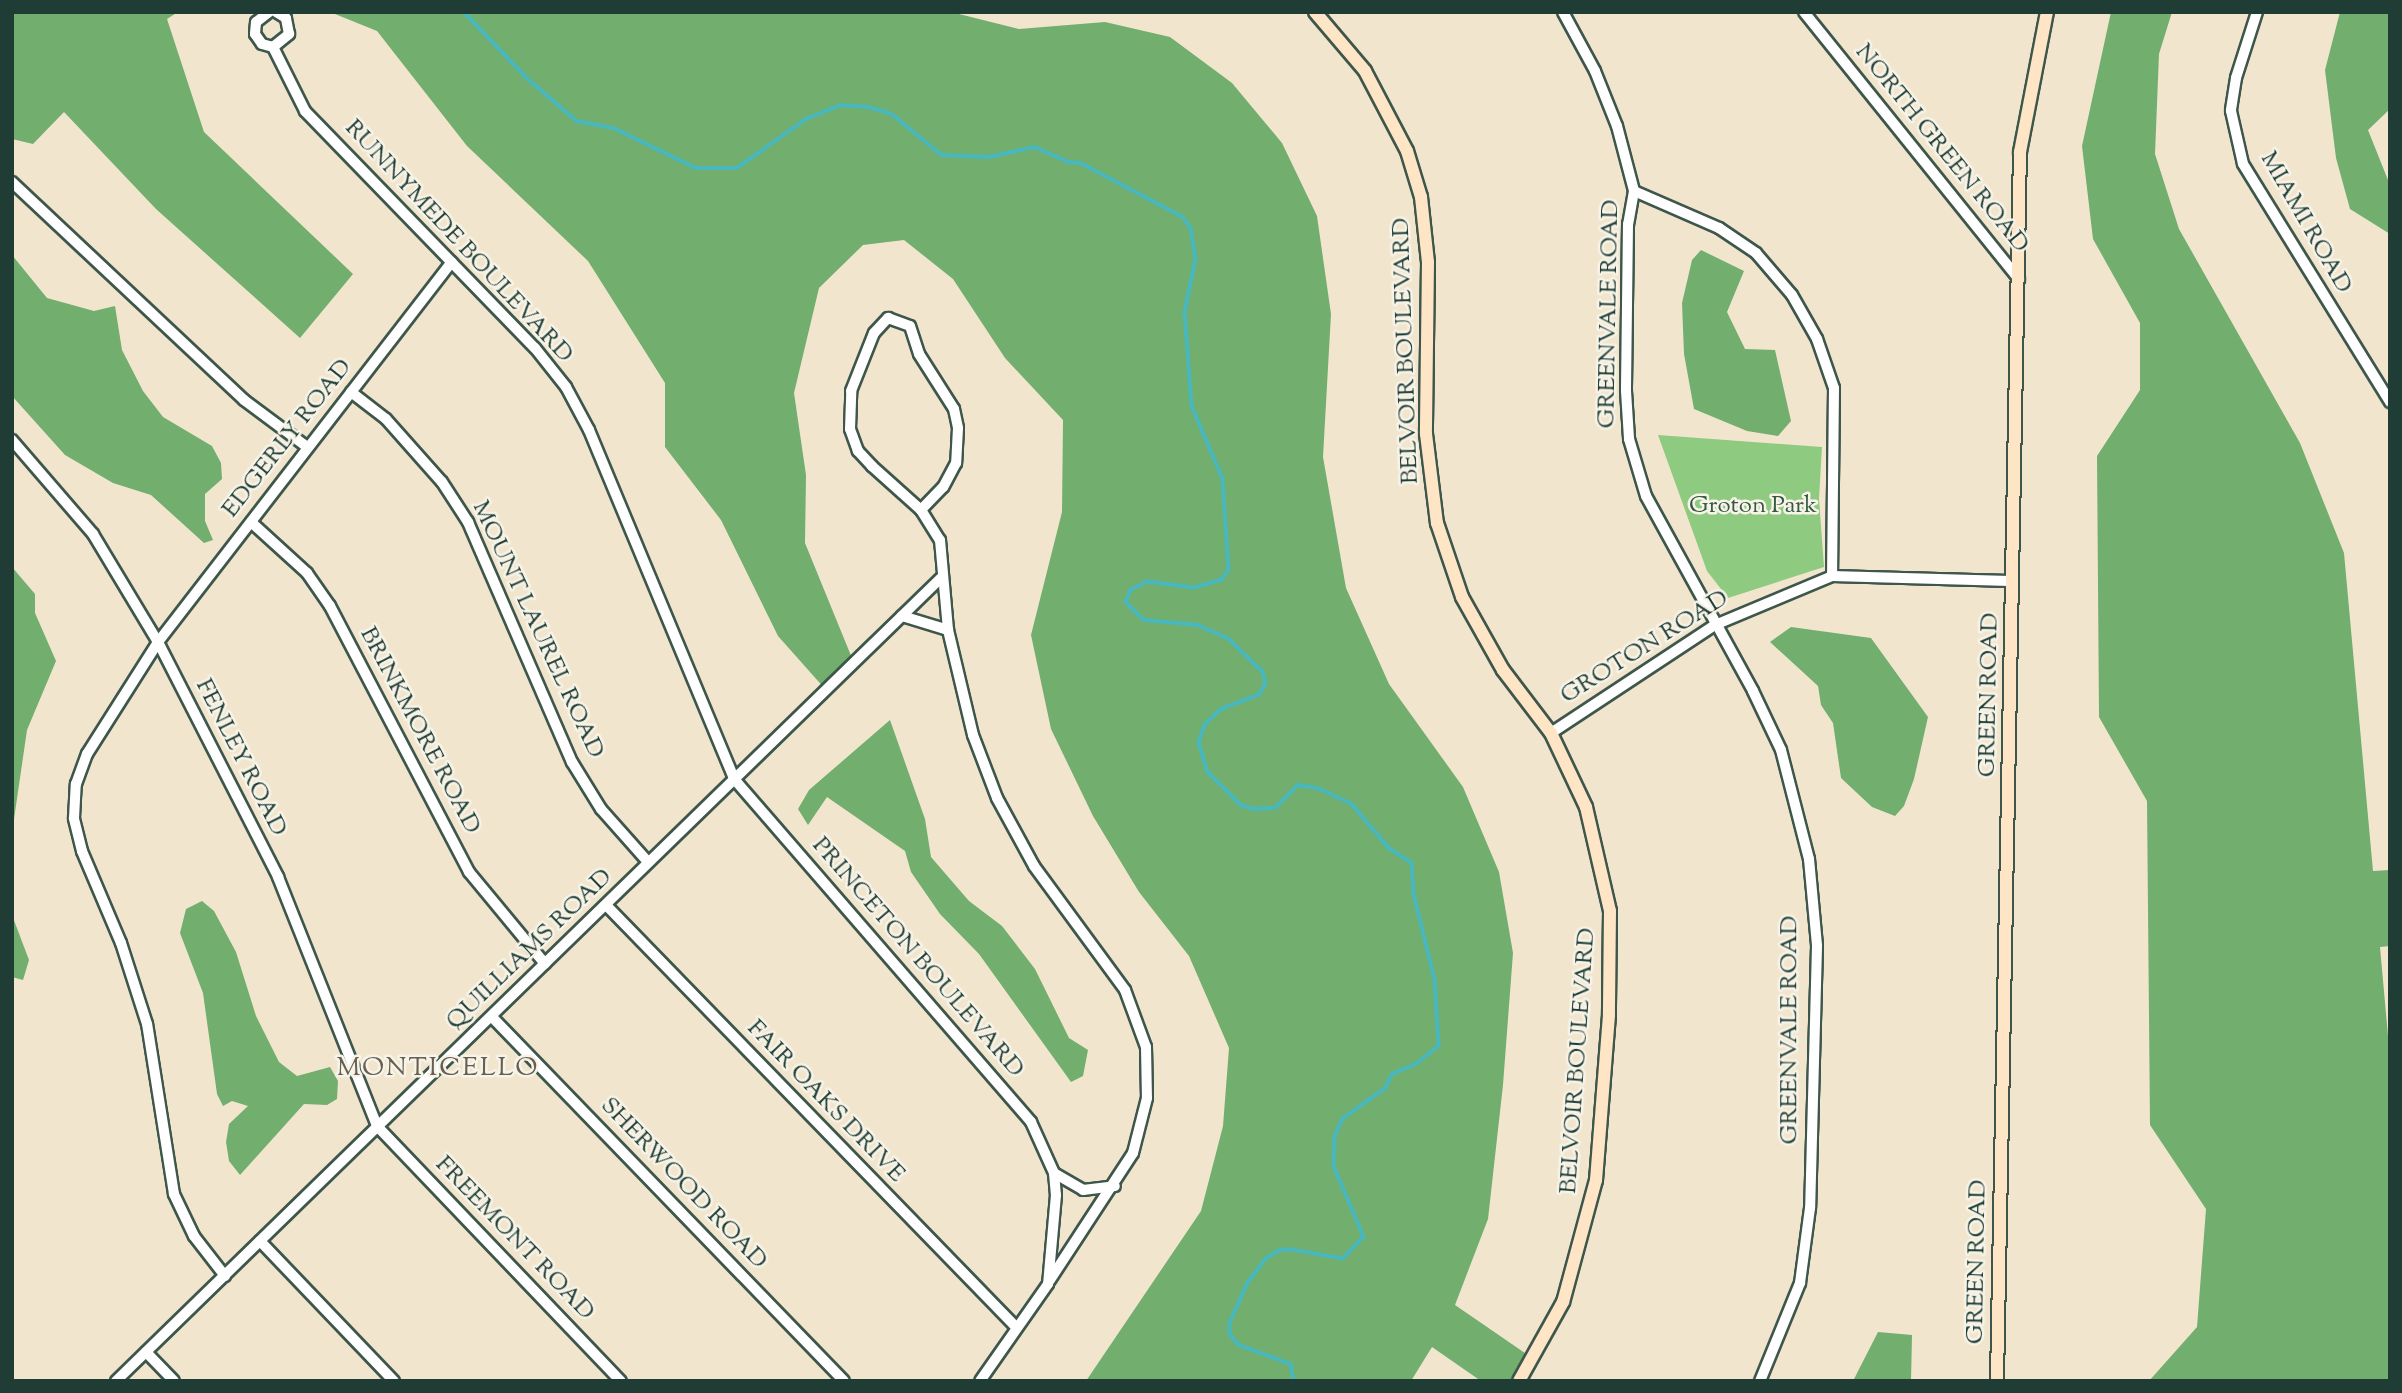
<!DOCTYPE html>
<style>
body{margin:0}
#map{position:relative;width:2402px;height:1393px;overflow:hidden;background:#f1e6cd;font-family:"Sorts Mill Goudy",serif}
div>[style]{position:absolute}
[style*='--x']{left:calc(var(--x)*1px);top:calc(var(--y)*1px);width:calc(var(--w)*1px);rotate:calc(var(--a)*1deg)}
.green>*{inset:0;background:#8eca7f}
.forest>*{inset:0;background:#72ae6e}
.stream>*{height:3.5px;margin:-1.75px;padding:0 1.75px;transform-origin:1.75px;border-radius:1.75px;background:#48b8be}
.roads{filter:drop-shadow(2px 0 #3e564b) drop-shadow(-2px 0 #3e564b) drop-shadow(0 2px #3e564b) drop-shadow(0 -2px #3e564b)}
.street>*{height:10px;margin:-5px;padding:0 5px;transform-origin:5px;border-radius:5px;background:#fff}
.secondary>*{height:12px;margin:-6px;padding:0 6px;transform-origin:6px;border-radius:6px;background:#fde5c5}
span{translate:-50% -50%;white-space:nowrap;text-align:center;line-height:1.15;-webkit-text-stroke:5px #f7f3e8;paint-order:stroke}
.street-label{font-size:24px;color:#1f3d34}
.park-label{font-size:24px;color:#355943}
.neighbourhood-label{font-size:26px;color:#676051;letter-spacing:2px}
.frame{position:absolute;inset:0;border:14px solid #1f3d34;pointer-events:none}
</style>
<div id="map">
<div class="green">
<i style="clip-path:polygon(1658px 435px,1822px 447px,1819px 499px,1824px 567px,1728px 598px,1707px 571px)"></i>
</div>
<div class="forest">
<i style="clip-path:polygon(12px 12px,178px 12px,167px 19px,204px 132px,353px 274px,300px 338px,156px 209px,64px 112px,33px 144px,12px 139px)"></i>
<i style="clip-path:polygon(330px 12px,951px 12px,1019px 29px,1105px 22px,1170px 37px,1232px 83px,1282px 143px,1317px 216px,1331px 314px,1323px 457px,1346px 588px,1389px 684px,1463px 787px,1499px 872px,1513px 953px,1503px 1085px,1488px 1219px,1455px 1305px,1532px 1358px,1519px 1381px,1481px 1381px,1432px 1347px,1411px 1381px,1086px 1381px,1201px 1211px,1223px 1126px,1229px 1048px,1189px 956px,1139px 892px,1093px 816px,1051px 729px,1031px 635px,1062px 512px,1063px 420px,1005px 358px,953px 279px,904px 240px,863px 245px,819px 288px,794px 393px,806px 475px,805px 543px,854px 663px,826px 690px,778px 636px,721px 520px,665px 447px,665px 383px,588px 261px,467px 146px,377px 31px)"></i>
<i style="clip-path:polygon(2111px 12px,2172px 12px,2159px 54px,2155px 154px,2179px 229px,2300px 443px,2344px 553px,2373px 871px,2390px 870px,2390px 946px,2380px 947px,2390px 1058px,2390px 1381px,2149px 1381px,2197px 1327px,2206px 1209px,2150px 1125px,2147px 801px,2099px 717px,2097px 456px,2140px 390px,2140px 323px,2093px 239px,2082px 146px)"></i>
<i style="clip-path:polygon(2340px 12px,2390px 12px,2390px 109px,2368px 130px,2390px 185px,2390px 234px,2350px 209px,2336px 158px,2325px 70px)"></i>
<i style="clip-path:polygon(1701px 250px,1744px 271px,1727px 312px,1745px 349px,1775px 350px,1791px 421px,1778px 436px,1747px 431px,1694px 409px,1684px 354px,1682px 303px,1692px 260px)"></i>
<i style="clip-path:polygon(12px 255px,47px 298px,94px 311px,115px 306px,122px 350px,143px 391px,163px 417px,212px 446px,221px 463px,222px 479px,205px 494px,205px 521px,213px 540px,204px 543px,151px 495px,113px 483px,65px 455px,12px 396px)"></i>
<i style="clip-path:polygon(12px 567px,35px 594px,35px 613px,56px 661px,27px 730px,12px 833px)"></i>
<i style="clip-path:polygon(1791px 627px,1871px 638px,1928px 717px,1914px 779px,1904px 806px,1895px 816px,1872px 807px,1841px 778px,1833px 723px,1821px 705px,1818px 686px,1770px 642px)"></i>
<i style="clip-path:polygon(890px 720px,925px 819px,931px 857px,969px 901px,1002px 926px,1035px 969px,1069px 1038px,1088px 1050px,1083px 1076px,1071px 1082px,979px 954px,940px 914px,911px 872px,905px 851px,827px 797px,808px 825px,798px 809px,809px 790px)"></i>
<i style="clip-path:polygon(202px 901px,214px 911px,236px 952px,256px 1016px,279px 1062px,297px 1076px,330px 1067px,338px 1081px,337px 1099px,327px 1105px,304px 1104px,240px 1175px,229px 1161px,226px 1142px,229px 1124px,248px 1106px,232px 1101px,223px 1106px,217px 1094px,203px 993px,180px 933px,186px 909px)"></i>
<i style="clip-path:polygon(12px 915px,29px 960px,23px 980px,12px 977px)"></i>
<i style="clip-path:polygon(1878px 1332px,1912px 1335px,1911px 1381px,1853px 1381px)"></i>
</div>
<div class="stream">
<i style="--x:464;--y:12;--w:91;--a:46.3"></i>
<i style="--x:527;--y:78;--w:66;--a:40.7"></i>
<i style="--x:577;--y:121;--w:38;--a:11"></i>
<i style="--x:614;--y:128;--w:91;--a:26"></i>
<i style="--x:696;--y:168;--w:41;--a:0"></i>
<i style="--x:737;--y:168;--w:85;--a:-35.4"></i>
<i style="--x:806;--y:119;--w:37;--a:-22"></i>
<i style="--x:840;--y:105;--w:29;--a:4"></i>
<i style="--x:869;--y:107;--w:24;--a:17"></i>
<i style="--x:892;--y:114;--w:65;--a:39.4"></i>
<i style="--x:942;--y:155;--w:47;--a:2.4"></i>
<i style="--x:989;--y:157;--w:47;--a:-12.3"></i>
<i style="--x:1035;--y:147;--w:36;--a:24"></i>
<i style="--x:1068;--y:162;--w:13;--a:4"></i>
<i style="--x:1081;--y:163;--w:115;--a:27.9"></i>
<i style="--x:1183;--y:217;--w:14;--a:54"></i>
<i style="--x:1191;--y:228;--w:31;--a:81"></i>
<i style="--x:1196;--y:259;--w:54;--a:101.7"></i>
<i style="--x:1185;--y:312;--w:94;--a:85.7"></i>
<i style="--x:1192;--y:406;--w:79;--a:67"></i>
<i style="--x:1223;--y:479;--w:91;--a:86.2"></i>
<i style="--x:1229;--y:570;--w:12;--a:125"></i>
<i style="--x:1222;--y:580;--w:29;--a:164"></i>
<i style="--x:1194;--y:588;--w:47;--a:-172.7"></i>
<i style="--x:1147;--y:582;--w:18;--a:153"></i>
<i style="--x:1131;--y:590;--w:13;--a:113"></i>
<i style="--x:1126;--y:602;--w:25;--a:45"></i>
<i style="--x:1144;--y:620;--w:54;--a:5.3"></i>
<i style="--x:1198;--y:625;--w:34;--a:24"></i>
<i style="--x:1229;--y:639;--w:47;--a:44.1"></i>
<i style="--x:1263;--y:672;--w:12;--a:76"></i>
<i style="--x:1266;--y:684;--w:13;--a:122"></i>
<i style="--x:1259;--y:695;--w:40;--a:159"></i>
<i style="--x:1222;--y:709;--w:23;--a:137"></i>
<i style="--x:1205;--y:725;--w:19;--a:108"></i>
<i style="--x:1199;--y:743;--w:30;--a:73"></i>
<i style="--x:1208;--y:772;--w:47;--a:45"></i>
<i style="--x:1241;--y:805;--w:14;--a:17"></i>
<i style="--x:1254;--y:809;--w:21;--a:-3"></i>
<i style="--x:1275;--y:808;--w:33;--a:-45"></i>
<i style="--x:1298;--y:785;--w:20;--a:9"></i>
<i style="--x:1318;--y:788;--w:38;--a:25"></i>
<i style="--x:1352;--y:804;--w:57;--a:49.9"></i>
<i style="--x:1389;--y:848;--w:27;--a:33"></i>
<i style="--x:1412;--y:863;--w:31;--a:86"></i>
<i style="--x:1414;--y:894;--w:89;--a:76.3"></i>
<i style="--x:1435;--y:980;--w:66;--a:86.5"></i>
<i style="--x:1439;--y:1046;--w:28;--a:141"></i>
<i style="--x:1417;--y:1064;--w:26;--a:157"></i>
<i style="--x:1393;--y:1074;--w:16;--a:117"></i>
<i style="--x:1386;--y:1088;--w:53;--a:144.2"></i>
<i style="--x:1343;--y:1119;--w:20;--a:114"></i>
<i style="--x:1335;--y:1137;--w:29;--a:92"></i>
<i style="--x:1334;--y:1166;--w:77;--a:67.1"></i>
<i style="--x:1364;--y:1237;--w:30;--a:134"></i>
<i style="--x:1343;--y:1259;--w:52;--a:-170"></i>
<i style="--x:1292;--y:1250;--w:11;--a:180"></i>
<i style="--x:1281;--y:1250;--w:17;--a:149"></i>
<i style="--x:1266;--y:1259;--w:30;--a:127"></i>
<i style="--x:1248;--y:1283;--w:44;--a:114.2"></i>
<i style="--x:1230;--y:1323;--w:11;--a:90"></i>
<i style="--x:1230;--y:1334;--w:14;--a:51"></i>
<i style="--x:1239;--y:1345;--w:55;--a:20.1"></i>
<i style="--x:1291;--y:1364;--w:17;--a:80"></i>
</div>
<div class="roads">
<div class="street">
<i style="--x:269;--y:12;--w:16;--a:142"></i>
<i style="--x:256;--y:22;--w:12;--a:95"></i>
<i style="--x:255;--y:34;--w:12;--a:55"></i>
<i style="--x:262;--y:44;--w:11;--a:15"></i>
<i style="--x:273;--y:47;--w:21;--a:-39"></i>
<i style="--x:289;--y:34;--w:16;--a:-101"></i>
<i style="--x:286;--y:18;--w:12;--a:-149"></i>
<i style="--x:1563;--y:12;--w:67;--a:61.5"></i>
<i style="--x:1595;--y:71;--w:59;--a:68.2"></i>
<i style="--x:1617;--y:126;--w:67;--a:75.3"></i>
<i style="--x:1634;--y:191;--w:34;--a:100"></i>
<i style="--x:1628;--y:224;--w:167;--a:90.7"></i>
<i style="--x:1626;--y:391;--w:48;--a:86.4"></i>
<i style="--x:1629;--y:439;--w:59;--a:73.4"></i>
<i style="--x:1646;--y:496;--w:222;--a:61.2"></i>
<i style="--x:1753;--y:691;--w:65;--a:64.6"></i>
<i style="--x:1781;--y:750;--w:113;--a:75.6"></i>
<i style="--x:1809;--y:859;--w:87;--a:84.7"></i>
<i style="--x:1817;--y:946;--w:262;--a:91.5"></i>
<i style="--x:1810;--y:1208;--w:76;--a:97.6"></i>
<i style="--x:1800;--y:1283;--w:106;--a:112.2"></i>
<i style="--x:1804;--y:12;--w:343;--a:51.2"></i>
<i style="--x:2257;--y:12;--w:69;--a:107.7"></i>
<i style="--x:2236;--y:78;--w:33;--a:99"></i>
<i style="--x:2231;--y:111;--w:54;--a:77.2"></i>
<i style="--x:2243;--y:164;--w:280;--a:58.3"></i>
<i style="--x:273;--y:47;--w:72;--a:63.4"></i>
<i style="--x:305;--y:111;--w:330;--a:45.9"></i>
<i style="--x:535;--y:348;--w:50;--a:51.5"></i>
<i style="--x:566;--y:387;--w:49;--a:61.9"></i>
<i style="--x:589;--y:430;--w:379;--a:67.4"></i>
<i style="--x:735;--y:780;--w:452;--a:49.1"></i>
<i style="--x:1031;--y:1122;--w:56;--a:65.7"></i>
<i style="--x:1054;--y:1173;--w:22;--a:85"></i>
<i style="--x:1056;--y:1195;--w:89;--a:95.1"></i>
<i style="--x:1048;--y:1284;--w:118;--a:125"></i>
<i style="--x:12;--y:182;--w:318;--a:43.2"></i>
<i style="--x:244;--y:400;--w:77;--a:36.6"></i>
<i style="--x:1634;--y:191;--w:93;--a:23.5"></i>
<i style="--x:1719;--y:228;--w:45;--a:34"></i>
<i style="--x:1756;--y:253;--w:55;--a:49.4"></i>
<i style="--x:1792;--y:295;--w:51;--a:60.4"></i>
<i style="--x:1817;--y:339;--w:52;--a:70.9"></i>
<i style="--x:1834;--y:388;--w:188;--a:90.6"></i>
<i style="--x:351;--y:392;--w:44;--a:37.6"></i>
<i style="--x:386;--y:419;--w:84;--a:48.4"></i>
<i style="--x:442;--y:482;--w:48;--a:57"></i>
<i style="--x:468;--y:522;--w:262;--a:66.6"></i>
<i style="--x:572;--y:762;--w:55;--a:58.3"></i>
<i style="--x:601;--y:809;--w:71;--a:48.4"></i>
<i style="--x:12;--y:440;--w:124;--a:49.2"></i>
<i style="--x:93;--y:534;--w:126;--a:59"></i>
<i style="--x:158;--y:642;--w:264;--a:62.9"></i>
<i style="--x:278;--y:877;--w:268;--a:68.3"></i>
<i style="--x:377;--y:1126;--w:353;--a:46.3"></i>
<i style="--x:921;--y:510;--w:66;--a:-138.1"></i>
<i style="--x:872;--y:466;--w:21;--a:-133"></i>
<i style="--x:858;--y:451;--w:23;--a:-110"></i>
<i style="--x:850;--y:429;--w:38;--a:-88"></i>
<i style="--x:851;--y:391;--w:62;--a:-68.4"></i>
<i style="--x:874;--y:333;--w:21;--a:-47"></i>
<i style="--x:888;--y:318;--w:23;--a:20"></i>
<i style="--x:910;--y:326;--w:29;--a:72"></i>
<i style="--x:919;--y:354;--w:65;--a:57.5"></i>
<i style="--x:954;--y:409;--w:19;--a:78"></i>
<i style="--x:958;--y:428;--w:35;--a:93"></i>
<i style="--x:956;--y:463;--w:27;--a:118"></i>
<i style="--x:943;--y:487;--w:32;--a:134"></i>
<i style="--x:921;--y:510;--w:36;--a:58"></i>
<i style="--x:940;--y:540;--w:90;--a:84.9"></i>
<i style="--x:948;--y:630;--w:108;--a:76.6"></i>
<i style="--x:973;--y:735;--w:67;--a:69.1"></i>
<i style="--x:997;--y:798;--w:77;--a:61.4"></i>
<i style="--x:1034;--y:866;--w:154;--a:53.7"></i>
<i style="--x:1125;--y:990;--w:61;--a:69.8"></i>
<i style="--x:1146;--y:1047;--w:51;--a:88.9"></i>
<i style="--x:1147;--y:1098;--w:57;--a:104.3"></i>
<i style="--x:1133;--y:1153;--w:152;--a:123.2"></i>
<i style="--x:251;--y:522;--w:76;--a:42.3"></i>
<i style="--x:307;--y:573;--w:40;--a:55.1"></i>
<i style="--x:330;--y:606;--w:300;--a:62.4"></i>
<i style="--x:469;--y:872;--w:119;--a:50.4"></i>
<i style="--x:902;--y:616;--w:48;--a:16.9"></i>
<i style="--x:1551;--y:733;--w:196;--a:-33.4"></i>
<i style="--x:1715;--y:625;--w:127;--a:-22.7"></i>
<i style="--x:1832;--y:576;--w:178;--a:1.6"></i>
<i style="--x:606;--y:905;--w:588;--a:45.83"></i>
<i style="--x:492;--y:1017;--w:506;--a:45.96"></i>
<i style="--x:1054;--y:1173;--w:34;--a:30"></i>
<i style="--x:1083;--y:1190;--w:32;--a:-7"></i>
<i style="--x:260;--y:1241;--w:194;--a:46.3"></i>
<i style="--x:225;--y:1276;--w:51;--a:-127.8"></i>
<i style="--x:194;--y:1236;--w:47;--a:-115.5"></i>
<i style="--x:174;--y:1194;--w:172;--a:-99"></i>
<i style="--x:147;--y:1024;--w:85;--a:-107.8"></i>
<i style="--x:121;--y:943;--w:100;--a:-113"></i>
<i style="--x:82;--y:851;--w:34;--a:-104"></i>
<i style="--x:74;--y:818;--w:34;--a:-87"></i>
<i style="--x:76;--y:784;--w:32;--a:-70"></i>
<i style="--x:87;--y:754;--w:133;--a:-57.6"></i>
<i style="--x:158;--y:642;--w:480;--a:-52.3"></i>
<i style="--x:146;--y:1352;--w:40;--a:46"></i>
<i style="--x:116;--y:1381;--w:1153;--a:-44.23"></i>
</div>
<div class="secondary">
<i style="--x:1315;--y:12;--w:77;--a:49.7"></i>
<i style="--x:1365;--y:71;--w:90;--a:62.3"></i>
<i style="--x:1407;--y:151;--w:48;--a:73.1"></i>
<i style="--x:1421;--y:197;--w:65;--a:83.9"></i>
<i style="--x:1428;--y:262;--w:172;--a:90.7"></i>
<i style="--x:1426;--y:434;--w:90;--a:83"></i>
<i style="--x:1437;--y:523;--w:78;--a:71.3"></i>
<i style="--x:1462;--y:597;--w:84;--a:60.7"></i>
<i style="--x:1503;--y:670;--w:79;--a:52.7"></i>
<i style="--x:1551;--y:733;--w:82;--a:64.7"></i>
<i style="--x:1586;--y:807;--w:107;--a:77"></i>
<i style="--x:1610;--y:911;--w:104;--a:90.6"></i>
<i style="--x:1609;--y:1015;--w:166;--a:94.5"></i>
<i style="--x:1596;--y:1180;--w:126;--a:105.1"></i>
<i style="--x:1563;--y:1302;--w:90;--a:119.1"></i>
<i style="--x:1997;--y:1381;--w:1229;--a:-88.93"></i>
<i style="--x:2020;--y:152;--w:143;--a:-79.1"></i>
</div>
</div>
<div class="street-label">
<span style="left:1941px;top:149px;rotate:51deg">NORTH GREEN ROAD</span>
<span style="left:2305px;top:223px;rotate:60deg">MIAMI ROAD</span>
<span style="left:458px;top:242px;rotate:47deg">RUNNYMEDE BOULEVARD</span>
<span style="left:1610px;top:314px;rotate:-89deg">GREENVALE ROAD</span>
<span style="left:1407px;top:351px;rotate:-92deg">BELVOIR BOULEVARD</span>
<span style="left:288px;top:439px;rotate:-52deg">EDGERLY ROAD</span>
<span style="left:537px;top:630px;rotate:65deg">MOUNT LAUREL ROAD</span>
<span style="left:1645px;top:648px;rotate:-32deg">GROTON ROAD</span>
<span style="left:1990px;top:695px;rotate:-89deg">GREEN ROAD</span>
<span style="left:419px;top:731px;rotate:62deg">BRINKMORE ROAD</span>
<span style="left:240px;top:758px;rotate:63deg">FENLEY ROAD</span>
<span style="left:530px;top:950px;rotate:-44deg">QUILLIAMS ROAD</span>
<span style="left:917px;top:958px;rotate:49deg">PRINCETON BOULEVARD</span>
<span style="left:1791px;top:1030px;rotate:-90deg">GREENVALE ROAD</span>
<span style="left:1579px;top:1061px;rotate:-86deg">BELVOIR BOULEVARD</span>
<span style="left:825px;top:1102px;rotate:46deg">FAIR OAKS DRIVE</span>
<span style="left:683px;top:1184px;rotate:46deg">SHERWOOD ROAD</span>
<span style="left:514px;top:1239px;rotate:46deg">FREEMONT ROAD</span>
<span style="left:1978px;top:1262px;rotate:-89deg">GREEN ROAD</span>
</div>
<div class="park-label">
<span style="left:1753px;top:507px">Groton Park</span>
</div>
<div class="neighbourhood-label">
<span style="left:438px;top:1069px">MONTICELLO</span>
</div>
<div class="frame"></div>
</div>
